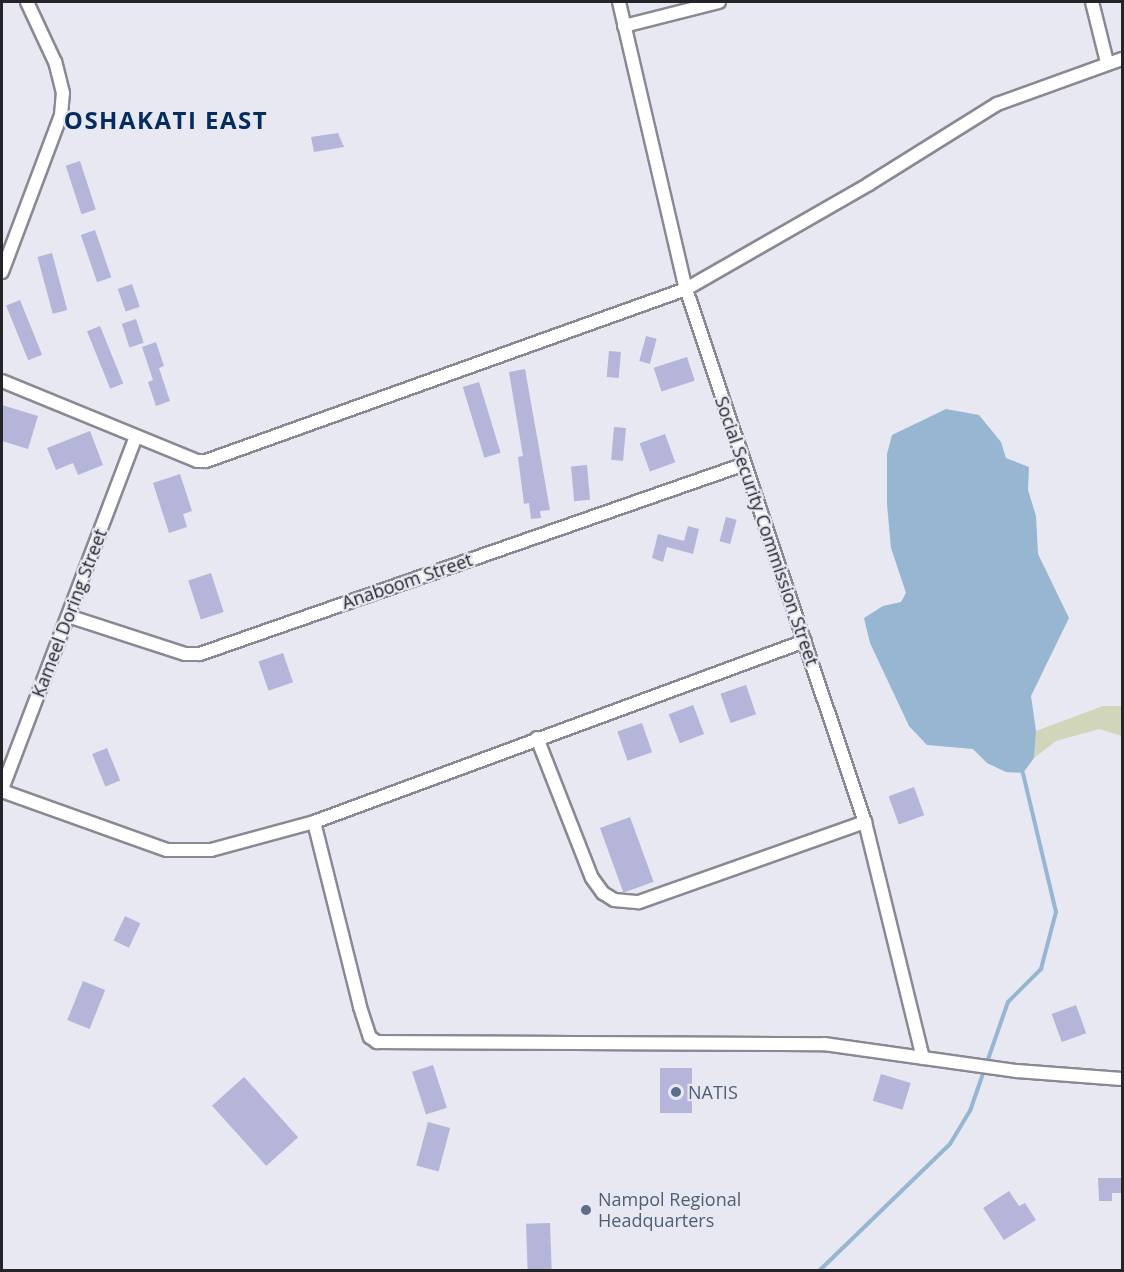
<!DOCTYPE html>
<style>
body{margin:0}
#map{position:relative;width:1124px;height:1272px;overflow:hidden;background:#e7e8f2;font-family:"Open Sans",sans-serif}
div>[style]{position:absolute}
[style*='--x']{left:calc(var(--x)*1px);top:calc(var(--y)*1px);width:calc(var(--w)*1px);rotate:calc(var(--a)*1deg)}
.green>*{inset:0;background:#d1d5b9}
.water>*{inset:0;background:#97b6d2}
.stream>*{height:4px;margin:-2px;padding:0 2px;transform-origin:2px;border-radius:2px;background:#97b6d2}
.building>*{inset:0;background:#b5b5da;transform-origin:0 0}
.roads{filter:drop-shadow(2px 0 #898993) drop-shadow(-2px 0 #898993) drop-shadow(0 2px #898993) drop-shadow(0 -2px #898993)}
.minor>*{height:12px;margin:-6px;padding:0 6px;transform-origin:6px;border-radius:6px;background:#fff}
.dots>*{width:16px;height:16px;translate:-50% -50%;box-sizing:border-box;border:3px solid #e7e8f2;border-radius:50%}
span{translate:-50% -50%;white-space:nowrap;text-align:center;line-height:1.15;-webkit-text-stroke:4.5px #e7e8f2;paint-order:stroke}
.street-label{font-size:18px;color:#252529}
.service-label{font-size:18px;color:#4e5e75}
.left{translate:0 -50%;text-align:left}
.district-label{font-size:24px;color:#042c5e;font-weight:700;letter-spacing:1.5px}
.frame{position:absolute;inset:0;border:3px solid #252529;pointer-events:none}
</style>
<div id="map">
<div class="green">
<i style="clip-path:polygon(1103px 706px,1122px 706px,1122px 736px,1099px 729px,1056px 741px,1034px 758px,1036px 731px)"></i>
</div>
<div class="water">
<i style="clip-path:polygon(946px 409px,979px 415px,1001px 442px,1006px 458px,1029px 467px,1028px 490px,1036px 516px,1038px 554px,1069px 618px,1031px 696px,1036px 731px,1034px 758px,1023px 773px,1006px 772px,987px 763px,973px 749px,927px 745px,909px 726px,870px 643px,864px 618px,883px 606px,901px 602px,906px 593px,891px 548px,887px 504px,887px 454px,892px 435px)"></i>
</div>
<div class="stream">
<i style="--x:820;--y:1270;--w:181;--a:-44.1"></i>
<i style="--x:950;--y:1144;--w:39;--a:-59"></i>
<i style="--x:970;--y:1111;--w:115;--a:-70.8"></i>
<i style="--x:1008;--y:1002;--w:47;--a:-45"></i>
<i style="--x:1041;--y:969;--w:59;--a:-75.3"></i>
<i style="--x:1056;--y:912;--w:143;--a:-103.4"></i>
</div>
<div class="building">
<i style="clip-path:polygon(338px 133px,344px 147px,314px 152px,311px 137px)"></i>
<i style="left:80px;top:161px;width:51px;height:15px;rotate:72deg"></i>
<i style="left:95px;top:230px;width:50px;height:15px;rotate:71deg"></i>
<i style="left:52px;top:253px;width:59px;height:15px;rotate:75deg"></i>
<i style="left:132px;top:284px;width:24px;height:15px;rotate:71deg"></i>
<i style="left:20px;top:300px;width:59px;height:15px;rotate:68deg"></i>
<i style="left:136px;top:319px;width:25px;height:15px;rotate:72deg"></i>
<i style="left:100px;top:326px;width:62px;height:14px;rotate:68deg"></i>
<i style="left:646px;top:336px;width:11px;height:26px;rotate:15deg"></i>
<i style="clip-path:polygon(156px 342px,164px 366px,159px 368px,170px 401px,156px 406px,148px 382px,153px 380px,142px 347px)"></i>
<i style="left:609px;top:351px;width:12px;height:26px;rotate:5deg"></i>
<i style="left:687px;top:357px;width:25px;height:35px;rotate:72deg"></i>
<i style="clip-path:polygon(525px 369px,550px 510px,540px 511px,541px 518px,531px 519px,529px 503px,524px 504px,518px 457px,523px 456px,509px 372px)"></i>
<i style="left:479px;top:382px;width:74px;height:17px;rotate:73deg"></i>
<i style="clip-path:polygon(2px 405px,38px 416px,28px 449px,2px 441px)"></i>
<i style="left:614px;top:427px;width:12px;height:33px;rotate:5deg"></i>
<i style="clip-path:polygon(90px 431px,103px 465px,78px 475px,73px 463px,56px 470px,47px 448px)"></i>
<i style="left:665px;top:434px;width:30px;height:27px;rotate:70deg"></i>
<i style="left:587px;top:465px;width:35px;height:16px;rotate:85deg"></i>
<i style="clip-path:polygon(180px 474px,192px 511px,183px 514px,187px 527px,169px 533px,153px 483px)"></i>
<i style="left:726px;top:517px;width:11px;height:25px;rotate:15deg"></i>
<i style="clip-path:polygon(688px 526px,699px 529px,693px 554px,667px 547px,663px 562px,652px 558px,658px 534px,684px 541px)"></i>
<i style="left:211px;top:573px;width:41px;height:24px;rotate:72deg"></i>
<i style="left:283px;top:653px;width:31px;height:26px;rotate:71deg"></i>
<i style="left:746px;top:685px;width:31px;height:27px;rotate:71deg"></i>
<i style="left:693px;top:705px;width:31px;height:26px;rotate:69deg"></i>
<i style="left:642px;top:723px;width:31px;height:26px;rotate:71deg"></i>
<i style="left:107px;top:748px;width:35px;height:16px;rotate:68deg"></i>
<i style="left:914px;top:787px;width:30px;height:27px;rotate:70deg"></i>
<i style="left:630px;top:817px;width:69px;height:32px;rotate:70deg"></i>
<i style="left:125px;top:916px;width:17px;height:27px;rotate:25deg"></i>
<i style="left:83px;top:981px;width:24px;height:42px;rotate:22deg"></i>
<i style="left:1076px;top:1005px;width:30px;height:26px;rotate:70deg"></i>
<i style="left:433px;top:1065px;width:45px;height:22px;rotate:72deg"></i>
<i style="left:660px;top:1068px;width:32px;height:45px"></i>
<i style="left:881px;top:1074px;width:31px;height:28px;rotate:17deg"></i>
<i style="left:244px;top:1077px;width:81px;height:43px;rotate:48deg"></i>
<i style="left:428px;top:1122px;width:23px;height:45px;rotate:15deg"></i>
<i style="clip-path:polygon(1098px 1178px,1122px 1178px,1122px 1193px,1112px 1193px,1112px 1201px,1099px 1201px)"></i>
<i style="clip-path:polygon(1009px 1191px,1019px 1206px,1025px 1203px,1036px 1220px,1004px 1240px,983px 1208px)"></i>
<i style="left:550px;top:1223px;width:47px;height:24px;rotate:88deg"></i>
</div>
<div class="roads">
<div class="minor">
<i style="--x:619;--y:2;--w:295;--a:76.9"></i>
<i style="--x:686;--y:289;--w:562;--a:71.44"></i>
<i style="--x:865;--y:822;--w:243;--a:76.2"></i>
<i style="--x:1092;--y:2;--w:62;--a:76"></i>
<i style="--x:624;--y:26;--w:98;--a:-14.2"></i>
<i style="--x:2;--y:272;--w:168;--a:-69.4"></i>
<i style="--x:61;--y:115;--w:22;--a:-85"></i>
<i style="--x:63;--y:93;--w:32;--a:-104"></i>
<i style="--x:55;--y:62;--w:66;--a:-115"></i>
<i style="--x:2;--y:381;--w:211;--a:22.3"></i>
<i style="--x:197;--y:461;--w:9;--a:0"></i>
<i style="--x:206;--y:461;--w:510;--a:-19.71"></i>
<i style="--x:686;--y:289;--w:211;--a:-29.8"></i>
<i style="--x:869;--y:184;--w:151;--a:-32"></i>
<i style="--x:997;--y:104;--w:133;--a:-19.8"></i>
<i style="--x:68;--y:616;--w:123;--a:18"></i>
<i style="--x:185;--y:654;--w:15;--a:0"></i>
<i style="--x:200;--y:654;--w:577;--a:-19.22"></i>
<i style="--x:537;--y:738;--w:150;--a:68.6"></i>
<i style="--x:592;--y:878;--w:19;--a:54"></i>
<i style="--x:603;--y:893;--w:13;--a:32"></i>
<i style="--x:614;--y:900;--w:25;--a:5"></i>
<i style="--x:639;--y:902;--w:240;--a:-19.5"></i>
<i style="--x:2;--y:789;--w:377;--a:-69.2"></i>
<i style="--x:2;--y:791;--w:175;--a:19.7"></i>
<i style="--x:167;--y:850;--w:44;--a:0"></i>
<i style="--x:211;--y:850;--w:107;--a:-15.2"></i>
<i style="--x:314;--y:822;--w:523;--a:-20.24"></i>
<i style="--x:314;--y:822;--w:191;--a:76"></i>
<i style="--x:360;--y:1007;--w:32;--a:72"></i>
<i style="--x:370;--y:1037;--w:9;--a:36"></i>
<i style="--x:377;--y:1042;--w:447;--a:0.3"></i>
<i style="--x:824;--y:1044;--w:195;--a:8"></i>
<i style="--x:1017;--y:1071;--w:105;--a:4.4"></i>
</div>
</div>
<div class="dots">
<i style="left:676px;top:1092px;background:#5c6f8a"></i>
<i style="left:586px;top:1210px;background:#5c6f8a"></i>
</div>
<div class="street-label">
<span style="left:767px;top:531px;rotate:71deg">Social Security Commission Street</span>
<span style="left:407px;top:581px;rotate:-19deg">Anaboom Street</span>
<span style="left:69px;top:613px;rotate:-69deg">Kameel Doring Street</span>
</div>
<div class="service-label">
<span class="left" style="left:688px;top:1092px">NATIS</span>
<span class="left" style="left:598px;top:1210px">Nampol Regional<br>Headquarters</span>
</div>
<div class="district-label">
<span style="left:166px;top:120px">OSHAKATI EAST</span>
</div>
<div class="frame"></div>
</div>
